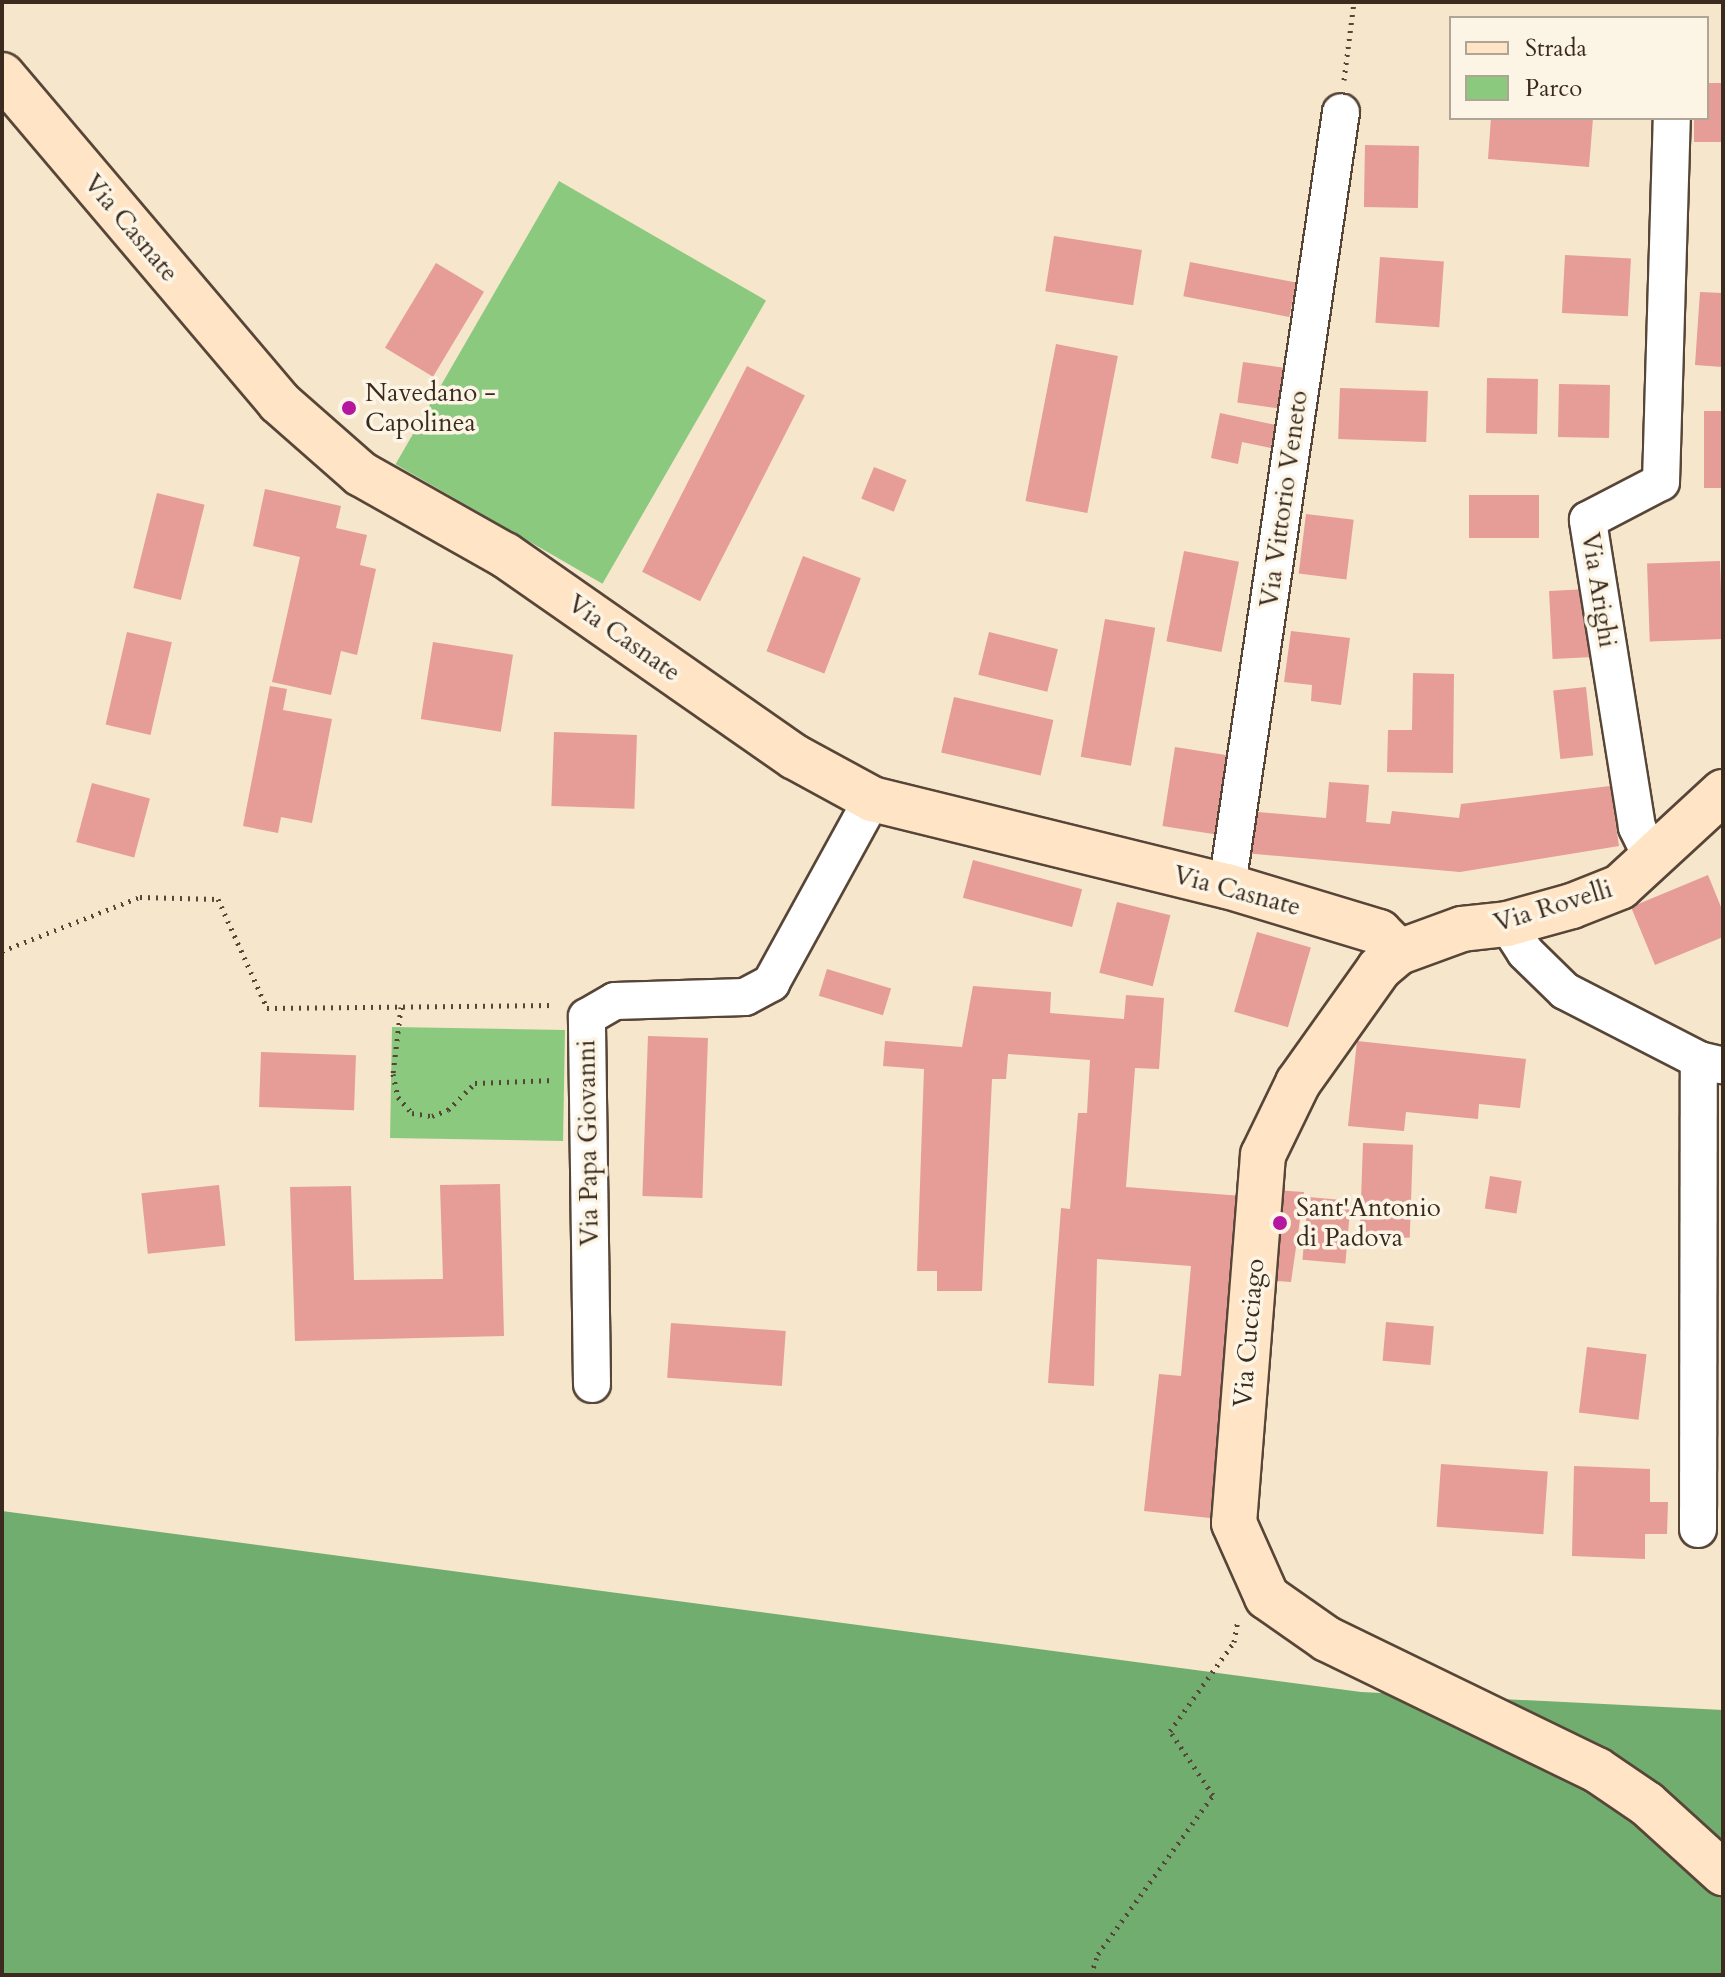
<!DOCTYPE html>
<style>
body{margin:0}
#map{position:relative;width:1725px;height:1977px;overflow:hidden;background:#f5e6cc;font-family:Cardo,serif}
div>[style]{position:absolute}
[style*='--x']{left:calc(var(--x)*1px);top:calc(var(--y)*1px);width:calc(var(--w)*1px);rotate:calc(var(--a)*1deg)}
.green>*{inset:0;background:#8bc97f;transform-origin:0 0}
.forest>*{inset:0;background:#70ad6e}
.building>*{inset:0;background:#e69c97;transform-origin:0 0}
.path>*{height:5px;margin-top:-2.5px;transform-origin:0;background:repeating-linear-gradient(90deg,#574638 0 2px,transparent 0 8px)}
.roads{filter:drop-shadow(2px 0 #574638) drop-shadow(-2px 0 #574638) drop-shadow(0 2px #574638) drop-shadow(0 -2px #574638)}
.street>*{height:36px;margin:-18px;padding:0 18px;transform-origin:18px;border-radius:18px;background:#fff}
.secondary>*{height:44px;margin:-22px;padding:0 22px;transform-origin:22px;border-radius:22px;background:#ffe4c6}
.dots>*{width:22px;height:22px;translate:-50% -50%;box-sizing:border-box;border:4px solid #fcf5e5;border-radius:50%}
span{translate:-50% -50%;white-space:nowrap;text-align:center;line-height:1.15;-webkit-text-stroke:7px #fcf5e5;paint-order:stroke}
.street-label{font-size:26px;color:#3b2a1e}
.poi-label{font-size:26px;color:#3b2a1e}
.left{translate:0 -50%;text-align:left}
.frame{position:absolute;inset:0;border:4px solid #3b2a1e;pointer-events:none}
.legend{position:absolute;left:1449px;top:16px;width:260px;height:104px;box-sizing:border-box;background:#fcf5e5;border:2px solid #afa495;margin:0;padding:10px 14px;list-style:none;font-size:24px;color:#3b2a1e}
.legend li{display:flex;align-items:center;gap:16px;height:40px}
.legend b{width:40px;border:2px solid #afa495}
</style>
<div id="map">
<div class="green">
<i style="left:559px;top:181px;width:239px;height:327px;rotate:30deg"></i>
<i style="left:392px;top:1027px;width:173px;height:111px;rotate:1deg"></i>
</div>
<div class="forest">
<i style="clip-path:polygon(2px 1511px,1361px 1692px,1723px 1710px,1723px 1975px,2px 1975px)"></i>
</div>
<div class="building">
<i style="clip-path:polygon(1707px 83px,1723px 83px,1723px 142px,1694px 142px,1694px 118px,1707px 118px)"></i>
<i style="clip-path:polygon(1491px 118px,1593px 118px,1589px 167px,1488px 159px)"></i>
<i style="left:1365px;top:145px;width:54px;height:62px;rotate:1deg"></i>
<i style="left:1054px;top:236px;width:89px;height:56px;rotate:9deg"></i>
<i style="left:1565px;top:255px;width:66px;height:58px;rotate:3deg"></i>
<i style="left:1380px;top:257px;width:64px;height:66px;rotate:4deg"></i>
<i style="left:1190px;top:262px;width:108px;height:35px;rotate:11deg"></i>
<i style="left:436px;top:263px;width:56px;height:99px;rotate:31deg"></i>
<i style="clip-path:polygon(1700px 292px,1723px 293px,1723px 367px,1695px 365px)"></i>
<i style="left:1056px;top:344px;width:63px;height:160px;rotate:11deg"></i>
<i style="left:1243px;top:362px;width:41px;height:41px;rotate:8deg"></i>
<i style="left:747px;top:366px;width:65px;height:231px;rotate:27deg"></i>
<i style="left:1487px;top:378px;width:51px;height:55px;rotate:1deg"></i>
<i style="left:1559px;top:384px;width:51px;height:53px;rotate:1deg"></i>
<i style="left:1340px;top:388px;width:88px;height:51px;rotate:2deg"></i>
<i style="left:1704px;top:411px;width:19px;height:77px"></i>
<i style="clip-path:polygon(1220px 413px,1276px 425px,1271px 448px,1242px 442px,1238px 464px,1211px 458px)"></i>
<i style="left:874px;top:467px;width:35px;height:34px;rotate:22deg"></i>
<i style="clip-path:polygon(265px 489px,341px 506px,336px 528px,367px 535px,360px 565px,376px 569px,357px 655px,341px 651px,331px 695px,272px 682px,300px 557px,253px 546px)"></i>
<i style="left:157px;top:493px;width:49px;height:98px;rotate:14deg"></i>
<i style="left:1469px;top:495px;width:70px;height:43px"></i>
<i style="left:1306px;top:514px;width:48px;height:60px;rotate:7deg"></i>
<i style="left:1184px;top:551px;width:56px;height:92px;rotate:11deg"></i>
<i style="left:803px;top:556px;width:62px;height:102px;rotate:21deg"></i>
<i style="left:1720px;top:561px;width:78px;height:73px;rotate:88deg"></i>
<i style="left:1589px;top:589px;width:68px;height:40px;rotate:87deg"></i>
<i style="left:1105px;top:619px;width:51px;height:140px;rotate:10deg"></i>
<i style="clip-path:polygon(1291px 631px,1350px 638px,1341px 705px,1311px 701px,1312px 685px,1284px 682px)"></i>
<i style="left:127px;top:632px;width:46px;height:95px;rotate:13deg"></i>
<i style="left:989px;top:632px;width:71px;height:44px;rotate:14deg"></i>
<i style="left:433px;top:642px;width:81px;height:78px;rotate:9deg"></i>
<i style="clip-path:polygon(1413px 673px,1454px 674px,1453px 773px,1387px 772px,1388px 730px,1412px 730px)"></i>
<i style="clip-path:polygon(270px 686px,287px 689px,283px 710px,332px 719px,312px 823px,281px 817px,278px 833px,243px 826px)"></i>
<i style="left:1586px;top:687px;width:69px;height:33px;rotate:84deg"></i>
<i style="left:954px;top:697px;width:102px;height:57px;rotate:13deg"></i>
<i style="left:554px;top:732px;width:83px;height:74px;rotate:2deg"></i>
<i style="left:1175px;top:747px;width:56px;height:80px;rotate:9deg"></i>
<i style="clip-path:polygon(1329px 782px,1369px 785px,1366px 822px,1390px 824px,1392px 811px,1459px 818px,1461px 804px,1610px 786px,1619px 846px,1460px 872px,1244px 853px,1247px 811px,1326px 818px)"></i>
<i style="left:92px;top:783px;width:60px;height:61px;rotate:15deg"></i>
<i style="left:973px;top:860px;width:113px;height:39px;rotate:15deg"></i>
<i style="clip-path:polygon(1708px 875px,1723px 912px,1723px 937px,1655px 965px,1631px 907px)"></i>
<i style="left:1117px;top:902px;width:55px;height:73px;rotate:14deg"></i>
<i style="left:1257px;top:932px;width:56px;height:83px;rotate:16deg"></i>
<i style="left:827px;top:969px;width:67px;height:28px;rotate:17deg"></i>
<i style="clip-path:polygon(973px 986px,1051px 992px,1050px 1013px,1124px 1019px,1126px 995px,1164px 998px,1159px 1069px,1135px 1068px,1126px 1187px,1242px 1196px,1210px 1518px,1144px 1511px,1159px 1374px,1181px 1376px,1191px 1266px,1097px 1259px,1094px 1386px,1048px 1383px,1061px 1208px,1070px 1209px,1078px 1113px,1087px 1113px,1090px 1060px,1008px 1054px,1006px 1079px,992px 1079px,982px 1291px,937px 1291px,937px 1271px,917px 1271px,924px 1069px,883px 1066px,885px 1041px,962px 1047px)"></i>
<i style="left:648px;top:1036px;width:60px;height:160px;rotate:2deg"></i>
<i style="clip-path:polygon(1357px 1041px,1526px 1059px,1520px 1108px,1479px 1104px,1478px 1119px,1406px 1112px,1404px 1131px,1348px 1126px)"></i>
<i style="left:261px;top:1052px;width:95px;height:55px;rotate:2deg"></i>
<i style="left:1363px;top:1143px;width:50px;height:93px;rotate:2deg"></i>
<i style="left:1490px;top:1176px;width:32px;height:33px;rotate:9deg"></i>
<i style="clip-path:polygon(500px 1184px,504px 1336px,295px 1341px,290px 1187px,351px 1186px,354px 1280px,443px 1279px,440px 1185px)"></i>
<i style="left:219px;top:1185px;width:61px;height:78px;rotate:84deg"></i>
<i style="clip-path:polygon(1261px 1189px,1304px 1192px,1291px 1282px,1265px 1280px)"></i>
<i style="left:1308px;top:1197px;width:43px;height:63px;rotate:5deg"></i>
<i style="left:1386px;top:1322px;width:48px;height:39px;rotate:5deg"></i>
<i style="left:671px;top:1323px;width:115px;height:55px;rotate:4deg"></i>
<i style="left:1587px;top:1347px;width:60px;height:66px;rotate:7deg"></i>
<i style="left:1441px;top:1464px;width:107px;height:63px;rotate:4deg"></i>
<i style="clip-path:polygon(1574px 1466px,1650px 1469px,1650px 1502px,1668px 1502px,1667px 1534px,1645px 1534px,1645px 1559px,1572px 1556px)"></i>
</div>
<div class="path">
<i style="--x:1344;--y:80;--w:79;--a:-82.7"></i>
<i style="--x:2;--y:951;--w:148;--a:-21.4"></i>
<i style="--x:140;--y:897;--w:78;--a:1.5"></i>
<i style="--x:218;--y:899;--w:120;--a:65.8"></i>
<i style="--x:267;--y:1008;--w:287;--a:-0.6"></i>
<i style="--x:401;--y:1007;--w:67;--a:96.8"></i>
<i style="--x:393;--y:1074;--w:24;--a:78"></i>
<i style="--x:398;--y:1097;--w:21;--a:49"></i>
<i style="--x:412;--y:1113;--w:20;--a:9"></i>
<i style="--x:432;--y:1116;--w:17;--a:-21"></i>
<i style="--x:448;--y:1110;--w:38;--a:-45"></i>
<i style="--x:475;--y:1083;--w:79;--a:-2.2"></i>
<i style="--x:1091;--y:1975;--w:22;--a:-72"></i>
<i style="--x:1098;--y:1954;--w:196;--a:-54.1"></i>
<i style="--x:1213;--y:1795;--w:77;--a:-123.9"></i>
<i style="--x:1170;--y:1731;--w:110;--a:-54.3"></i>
<i style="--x:1234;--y:1642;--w:22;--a:-80"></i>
</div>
<div class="roads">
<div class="street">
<i style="--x:1653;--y:860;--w:37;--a:-116"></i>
<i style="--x:1637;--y:827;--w:311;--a:-99.1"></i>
<i style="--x:1588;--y:520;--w:82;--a:-27.5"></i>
<i style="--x:1661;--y:482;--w:364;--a:-88.3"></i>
<i style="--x:1227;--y:886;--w:782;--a:-81.62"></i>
<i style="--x:1507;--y:924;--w:33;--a:57"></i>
<i style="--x:1525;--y:952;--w:56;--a:44.3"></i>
<i style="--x:1565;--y:991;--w:151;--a:27.2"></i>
<i style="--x:1699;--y:1060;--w:23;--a:13"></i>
<i style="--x:592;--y:1384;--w:367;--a:-90.8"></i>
<i style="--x:587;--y:1017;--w:32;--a:-30"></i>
<i style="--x:615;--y:1001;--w:130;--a:-1.8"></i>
<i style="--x:745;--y:997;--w:30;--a:-28"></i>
<i style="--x:771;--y:983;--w:210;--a:-61.2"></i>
<i style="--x:1698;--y:1529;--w:469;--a:-89.9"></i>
</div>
<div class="secondary">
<i style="--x:2;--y:75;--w:429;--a:49.7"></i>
<i style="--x:279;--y:402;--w:109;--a:41.3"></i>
<i style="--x:361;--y:474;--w:165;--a:29.4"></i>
<i style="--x:505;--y:555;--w:353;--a:34.9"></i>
<i style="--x:795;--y:757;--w:88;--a:28.6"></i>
<i style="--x:872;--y:799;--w:366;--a:13.8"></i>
<i style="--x:1227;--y:886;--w:159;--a:16.8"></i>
<i style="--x:1379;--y:932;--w:28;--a:45"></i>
<i style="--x:1723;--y:792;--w:140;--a:137.3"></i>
<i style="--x:1620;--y:887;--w:52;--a:158.4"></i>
<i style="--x:1572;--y:906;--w:67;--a:164.5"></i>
<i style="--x:1507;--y:924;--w:45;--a:173.7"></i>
<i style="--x:1462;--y:929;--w:67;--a:159.9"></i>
<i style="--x:1399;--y:952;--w:26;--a:140"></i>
<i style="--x:1379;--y:969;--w:140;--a:125.4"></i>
<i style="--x:1298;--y:1083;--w:80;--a:115.9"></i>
<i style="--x:1263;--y:1155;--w:369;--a:94.5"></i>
<i style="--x:1234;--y:1523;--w:81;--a:66"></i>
<i style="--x:1267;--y:1597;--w:73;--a:35"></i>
<i style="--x:1327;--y:1639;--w:300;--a:25.9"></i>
<i style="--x:1597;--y:1770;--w:60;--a:34.2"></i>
<i style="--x:1647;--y:1804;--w:103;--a:42.2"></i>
</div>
</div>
<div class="dots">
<i style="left:349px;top:408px;background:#b5179e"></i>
<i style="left:1280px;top:1223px;background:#b5179e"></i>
</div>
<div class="street-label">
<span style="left:131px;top:228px;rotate:50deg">Via Casnate</span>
<span style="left:1284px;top:499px;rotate:-82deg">Via Vittorio Veneto</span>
<span style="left:1599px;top:590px;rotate:81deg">Via Arighi</span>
<span style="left:624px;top:638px;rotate:35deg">Via Casnate</span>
<span style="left:1237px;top:891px;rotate:15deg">Via Casnate</span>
<span style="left:1553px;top:906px;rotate:-17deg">Via Rovelli</span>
<span style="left:588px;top:1143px;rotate:-91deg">Via Papa Giovanni</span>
<span style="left:1249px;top:1333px;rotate:-85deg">Via Cucciago</span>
</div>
<div class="poi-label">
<span class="left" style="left:365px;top:408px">Navedano -<br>Capolinea</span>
<span class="left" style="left:1296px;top:1223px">Sant'Antonio<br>di Padova</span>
</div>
<div class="frame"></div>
<ul class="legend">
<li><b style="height:10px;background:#ffe4c6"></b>Strada</li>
<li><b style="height:22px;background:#8bc97f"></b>Parco</li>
</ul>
</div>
